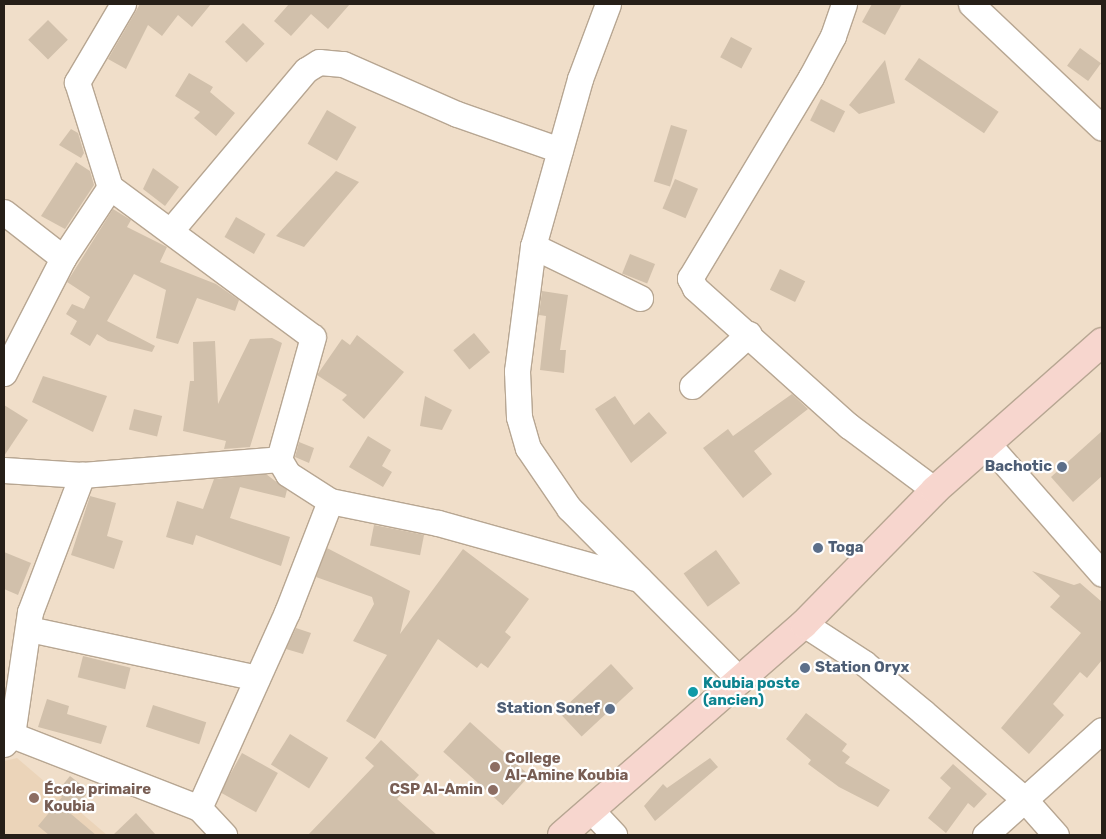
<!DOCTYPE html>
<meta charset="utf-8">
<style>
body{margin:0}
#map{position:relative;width:1106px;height:839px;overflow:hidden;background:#f0dec9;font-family:Rubik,sans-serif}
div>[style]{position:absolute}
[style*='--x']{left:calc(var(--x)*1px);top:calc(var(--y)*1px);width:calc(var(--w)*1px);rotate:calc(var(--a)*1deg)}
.built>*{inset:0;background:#ebd4b9}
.building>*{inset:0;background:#d1c0ab;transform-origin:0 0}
.roads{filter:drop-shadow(1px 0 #b7a692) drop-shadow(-1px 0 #b7a692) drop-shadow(0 1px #b7a692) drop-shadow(0 -1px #b7a692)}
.minor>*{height:25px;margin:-12.5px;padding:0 12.5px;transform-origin:12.5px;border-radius:12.5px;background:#fff}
.primary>*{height:28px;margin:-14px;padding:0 14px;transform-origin:14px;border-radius:14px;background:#f7d6ce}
.dots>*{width:14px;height:14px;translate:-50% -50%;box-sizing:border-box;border:2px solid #fff;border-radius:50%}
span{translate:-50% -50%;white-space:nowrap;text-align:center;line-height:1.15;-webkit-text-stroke:4.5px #fff;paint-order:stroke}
.service-label{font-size:15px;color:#4e5e75;font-weight:700}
.right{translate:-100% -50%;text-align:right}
.left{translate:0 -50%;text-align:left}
.culture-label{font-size:15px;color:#0d838f;font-weight:700}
.education-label{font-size:15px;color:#785e54;font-weight:700}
.frame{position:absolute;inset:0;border:5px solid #261f18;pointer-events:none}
</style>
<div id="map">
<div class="built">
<i style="clip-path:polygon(17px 758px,107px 835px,4px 835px,4px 761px)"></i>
</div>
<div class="building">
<i style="clip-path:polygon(140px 4px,211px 4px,192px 27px,178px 15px,162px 36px,148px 25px,126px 69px,108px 59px)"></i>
<i style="clip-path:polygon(289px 4px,350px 4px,328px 29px,311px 14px,291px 36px,274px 21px)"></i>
<i style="clip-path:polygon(872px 4px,902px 4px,885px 35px,862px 22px)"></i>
<i style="left:48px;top:20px;width:28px;height:28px;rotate:45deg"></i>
<i style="left:243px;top:23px;width:30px;height:26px;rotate:44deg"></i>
<i style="left:731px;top:37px;width:24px;height:23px;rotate:28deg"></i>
<i style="left:1080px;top:48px;width:26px;height:22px;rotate:36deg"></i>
<i style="left:919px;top:58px;width:96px;height:26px;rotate:34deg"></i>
<i style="clip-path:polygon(885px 60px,895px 103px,859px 114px,849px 105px)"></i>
<i style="clip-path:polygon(189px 73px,213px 87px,210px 92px,235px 113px,216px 136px,194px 118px,200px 112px,175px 96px)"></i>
<i style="left:821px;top:99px;width:27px;height:24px;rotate:27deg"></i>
<i style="left:327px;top:110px;width:34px;height:39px;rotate:30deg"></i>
<i style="left:671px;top:125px;width:17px;height:59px;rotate:17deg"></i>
<i style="clip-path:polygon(71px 129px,78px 133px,84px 153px,81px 158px,59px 145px)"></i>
<i style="clip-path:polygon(76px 162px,90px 171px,94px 185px,65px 229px,41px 216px)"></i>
<i style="clip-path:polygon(153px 168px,179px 187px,165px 206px,143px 189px)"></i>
<i style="clip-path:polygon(336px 171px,359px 182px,304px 247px,276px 236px)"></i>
<i style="left:675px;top:179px;width:25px;height:32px;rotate:23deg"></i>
<i style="clip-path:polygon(113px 209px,131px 220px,127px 227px,167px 247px,160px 262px,216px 284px,239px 300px,235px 311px,197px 298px,178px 344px,156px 338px,166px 290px,134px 274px,107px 321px,155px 346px,152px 352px,108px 341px,97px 334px,90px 346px,70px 334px,77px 321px,66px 314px,72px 304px,84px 309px,90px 297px,67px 282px)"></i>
<i style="left:236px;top:217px;width:34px;height:23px;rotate:30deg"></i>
<i style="left:630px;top:254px;width:27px;height:21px;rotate:22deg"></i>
<i style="left:780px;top:269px;width:28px;height:23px;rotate:26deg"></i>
<i style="clip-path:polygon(542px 291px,568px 295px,560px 350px,566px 350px,564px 373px,540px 370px,546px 316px,539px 315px)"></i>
<i style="left:474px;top:333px;width:25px;height:27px;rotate:50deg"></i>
<i style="clip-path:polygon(357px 335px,404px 372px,364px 419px,342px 400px,347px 395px,317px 375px,342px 339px,350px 345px)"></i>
<i style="clip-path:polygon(272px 338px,282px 343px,250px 447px,224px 449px,226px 441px,183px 431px,190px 381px,194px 381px,193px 342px,215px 341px,218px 404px,250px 339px)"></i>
<i style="clip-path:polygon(43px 376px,107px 396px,93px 432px,32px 402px)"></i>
<i style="clip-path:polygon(792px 394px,808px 409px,754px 451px,772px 474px,743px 498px,703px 448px,728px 429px,733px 436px)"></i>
<i style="clip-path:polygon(425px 396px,452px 410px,442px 430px,420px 426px)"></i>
<i style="clip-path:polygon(615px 396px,634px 425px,649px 412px,667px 433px,631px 463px,595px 409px)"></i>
<i style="clip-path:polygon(4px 405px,28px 420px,4px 456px)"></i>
<i style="left:134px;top:409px;width:29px;height:21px;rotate:14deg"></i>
<i style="clip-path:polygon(1102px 431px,1102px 476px,1073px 502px,1051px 477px)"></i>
<i style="clip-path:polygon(368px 436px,391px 450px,382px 466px,392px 472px,383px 487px,349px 467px)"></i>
<i style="clip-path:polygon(299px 442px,314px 448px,309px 463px,295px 457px)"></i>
<i style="clip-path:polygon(266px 474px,287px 490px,285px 498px,240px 487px,230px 518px,290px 537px,281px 566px,196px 535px,193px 545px,166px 537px,177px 501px,203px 509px,214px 479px)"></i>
<i style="clip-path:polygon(90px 496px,116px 503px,107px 536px,123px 541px,114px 569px,71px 555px)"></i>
<i style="left:374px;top:525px;width:51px;height:21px;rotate:11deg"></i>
<i style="clip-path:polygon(327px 548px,410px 591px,400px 634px,463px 549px,529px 599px,505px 632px,511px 637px,488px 668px,481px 663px,477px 668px,438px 639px,375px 739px,346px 721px,387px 655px,353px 641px,374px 604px,372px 597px,316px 577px)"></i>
<i style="left:716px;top:550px;width:41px;height:40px;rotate:54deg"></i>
<i style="clip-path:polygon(4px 552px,31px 563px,18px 595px,4px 589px)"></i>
<i style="clip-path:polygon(1032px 571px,1074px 585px,1080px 583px,1102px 602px,1102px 660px,1087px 678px,1080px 672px,1053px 704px,1064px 715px,1029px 754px,1001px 728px,1081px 633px,1050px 607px,1060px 596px)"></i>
<i style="clip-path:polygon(296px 628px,311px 633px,303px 654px,286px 649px)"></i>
<i style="left:83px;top:656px;width:49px;height:22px;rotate:14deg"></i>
<i style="left:611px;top:664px;width:33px;height:71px;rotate:47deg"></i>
<i style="clip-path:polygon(47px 699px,69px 706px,67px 714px,107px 726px,101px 744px,38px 727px)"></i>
<i style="left:153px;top:705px;width:56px;height:23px;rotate:18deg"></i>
<i style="clip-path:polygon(806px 713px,847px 744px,842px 751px,850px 757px,845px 763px,890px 790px,878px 807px,839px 787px,808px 764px,811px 760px,786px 739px)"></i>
<i style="left:470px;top:722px;width:80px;height:40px;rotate:42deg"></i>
<i style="left:290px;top:734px;width:45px;height:36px;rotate:32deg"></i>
<i style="clip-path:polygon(381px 740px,419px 775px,397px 799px,437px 835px,308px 835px,374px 766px,365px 758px)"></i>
<i style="left:242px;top:753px;width:41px;height:45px;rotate:29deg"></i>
<i style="clip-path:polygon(710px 758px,718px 767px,655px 821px,644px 806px,663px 784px,667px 788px)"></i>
<i style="clip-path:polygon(953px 764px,987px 794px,974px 808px,968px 803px,946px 833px,928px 818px,951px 788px,940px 778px)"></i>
<i style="clip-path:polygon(70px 776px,89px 791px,71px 814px,96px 835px,49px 835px,38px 826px,62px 797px,57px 792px)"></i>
<i style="clip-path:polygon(136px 813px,156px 835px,113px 835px)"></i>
</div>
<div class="roads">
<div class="minor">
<i style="--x:123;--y:4;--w:91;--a:120.5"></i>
<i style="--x:77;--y:82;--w:110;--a:72.6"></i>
<i style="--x:110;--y:187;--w:252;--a:36.5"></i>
<i style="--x:313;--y:337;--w:127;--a:105.6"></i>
<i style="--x:608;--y:4;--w:80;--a:110.5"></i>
<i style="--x:580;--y:79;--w:173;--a:105.7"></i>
<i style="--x:533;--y:246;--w:126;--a:97.3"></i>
<i style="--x:517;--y:371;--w:46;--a:87.5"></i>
<i style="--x:519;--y:417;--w:32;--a:74"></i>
<i style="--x:528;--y:448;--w:73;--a:55.7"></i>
<i style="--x:569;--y:508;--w:243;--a:45.2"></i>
<i style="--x:844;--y:4;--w:34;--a:109"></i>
<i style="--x:833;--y:36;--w:47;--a:118.2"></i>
<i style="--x:811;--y:77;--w:235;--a:121"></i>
<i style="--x:690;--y:278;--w:11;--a:63"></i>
<i style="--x:695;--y:288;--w:207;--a:41.9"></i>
<i style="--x:849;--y:426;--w:107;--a:36.7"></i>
<i style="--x:971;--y:4;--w:180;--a:43.4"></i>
<i style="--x:4;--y:212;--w:75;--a:37.9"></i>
<i style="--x:172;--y:229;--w:208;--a:-49.9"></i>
<i style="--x:306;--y:70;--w:15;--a:-32"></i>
<i style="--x:319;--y:62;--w:24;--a:5"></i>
<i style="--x:343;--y:64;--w:124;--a:23.7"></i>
<i style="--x:457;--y:114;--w:109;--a:19.3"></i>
<i style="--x:533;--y:246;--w:119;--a:25.9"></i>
<i style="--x:4;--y:373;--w:129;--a:-62.8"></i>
<i style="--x:63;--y:258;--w:85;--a:-56.5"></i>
<i style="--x:692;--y:386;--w:77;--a:-42.4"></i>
<i style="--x:987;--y:443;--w:174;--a:48.7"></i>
<i style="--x:4;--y:470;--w:78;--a:3.7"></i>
<i style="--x:82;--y:475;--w:198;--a:-4.6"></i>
<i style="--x:279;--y:459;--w:17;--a:59"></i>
<i style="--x:288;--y:474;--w:50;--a:32.7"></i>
<i style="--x:330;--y:501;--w:110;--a:11.5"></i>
<i style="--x:438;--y:523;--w:209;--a:15.6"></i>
<i style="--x:804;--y:624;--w:72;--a:33"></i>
<i style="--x:864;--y:663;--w:77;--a:39.7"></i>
<i style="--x:923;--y:712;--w:133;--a:40.7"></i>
<i style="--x:1024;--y:799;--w:48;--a:48.4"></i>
<i style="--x:29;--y:629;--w:233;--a:12.1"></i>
<i style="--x:12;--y:735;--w:201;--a:21.3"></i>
<i style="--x:199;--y:808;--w:37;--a:47"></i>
<i style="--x:4;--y:744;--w:12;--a:-48"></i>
<i style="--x:12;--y:735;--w:124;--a:-81.7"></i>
<i style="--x:30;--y:612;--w:147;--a:-69.2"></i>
<i style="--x:199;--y:808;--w:215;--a:-65.8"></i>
<i style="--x:287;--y:612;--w:119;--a:-68.8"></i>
<i style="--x:591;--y:810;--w:34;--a:47"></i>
<i style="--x:985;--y:835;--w:157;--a:-41.9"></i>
</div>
<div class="primary">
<i style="--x:562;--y:835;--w:321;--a:-41.1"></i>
<i style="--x:804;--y:624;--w:187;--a:-45.6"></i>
<i style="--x:935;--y:490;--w:223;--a:-41.5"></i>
</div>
</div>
<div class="dots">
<i style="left:1062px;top:467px;background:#5c6f8a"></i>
<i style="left:818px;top:548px;background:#5c6f8a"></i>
<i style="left:805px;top:668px;background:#5c6f8a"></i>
<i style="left:693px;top:692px;background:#0f9aa8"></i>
<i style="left:610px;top:709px;background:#5c6f8a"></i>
<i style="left:495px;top:767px;background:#8d6e63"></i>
<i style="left:493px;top:790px;background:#8d6e63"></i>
<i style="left:34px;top:798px;background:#8d6e63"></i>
</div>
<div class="service-label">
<span class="right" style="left:1052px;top:467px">Bachotic</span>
<span class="left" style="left:828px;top:548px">Toga</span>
<span class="left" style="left:815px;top:668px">Station Oryx</span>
<span class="right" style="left:600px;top:709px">Station Sonef</span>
</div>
<div class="culture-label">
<span class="left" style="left:703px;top:692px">Koubia poste<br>(ancien)</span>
</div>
<div class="education-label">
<span class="left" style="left:505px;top:767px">College<br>Al-Amine Koubia</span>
<span class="left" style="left:44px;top:798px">École primaire<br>Koubia</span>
<span class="right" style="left:483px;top:790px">CSP Al-Amin</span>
</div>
<div class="frame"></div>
</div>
